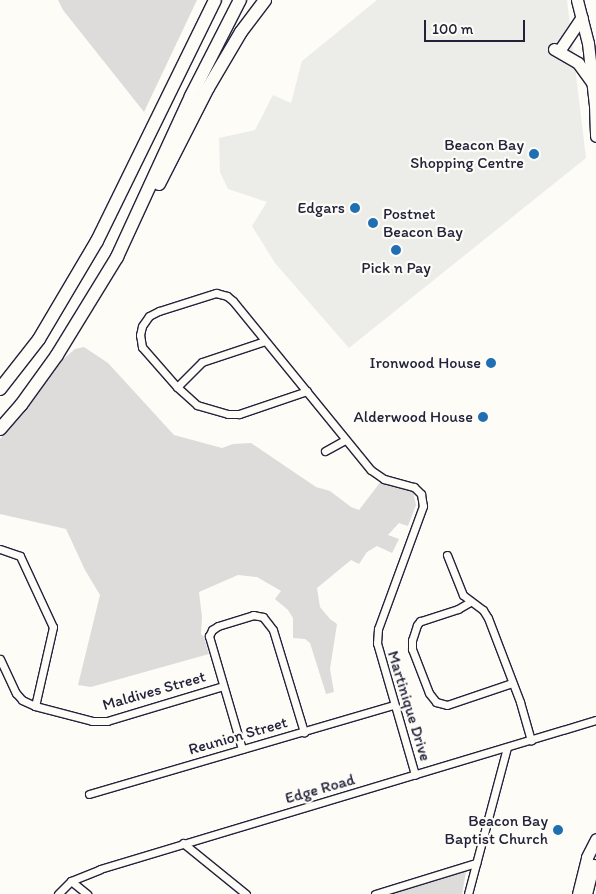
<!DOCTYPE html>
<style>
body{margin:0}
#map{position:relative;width:596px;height:894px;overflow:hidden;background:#fdfcf7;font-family:Itim,sans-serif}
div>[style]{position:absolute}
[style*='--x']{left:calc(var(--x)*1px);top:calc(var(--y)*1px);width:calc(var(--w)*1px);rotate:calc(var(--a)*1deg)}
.built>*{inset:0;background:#ecece9}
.green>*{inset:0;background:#dddcdb}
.roads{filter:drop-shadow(1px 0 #22223b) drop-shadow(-1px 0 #22223b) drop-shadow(0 1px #22223b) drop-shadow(0 -1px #22223b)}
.minor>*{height:7px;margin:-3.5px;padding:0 3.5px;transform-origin:3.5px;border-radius:3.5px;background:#fdfcf7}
.primary>*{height:11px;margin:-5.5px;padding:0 5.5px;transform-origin:5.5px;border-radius:5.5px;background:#fdfcf7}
.motorway>*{height:12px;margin:-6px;padding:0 6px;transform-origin:6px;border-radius:6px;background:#fdfcf7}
.dots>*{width:14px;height:14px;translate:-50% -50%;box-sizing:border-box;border:2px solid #fdfcf7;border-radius:50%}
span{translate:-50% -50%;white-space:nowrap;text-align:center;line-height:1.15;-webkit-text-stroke:4.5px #fdfcf7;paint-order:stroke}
.poi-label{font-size:16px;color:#22223b}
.right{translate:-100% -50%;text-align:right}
.left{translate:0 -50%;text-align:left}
.street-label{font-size:16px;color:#22223b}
.scale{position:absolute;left:424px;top:20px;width:101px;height:22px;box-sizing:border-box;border:2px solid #22223b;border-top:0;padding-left:6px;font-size:15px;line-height:18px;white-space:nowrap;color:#22223b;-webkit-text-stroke:4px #fdfcf7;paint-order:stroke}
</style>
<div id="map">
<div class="built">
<i style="clip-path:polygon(377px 0,567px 0,586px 158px,349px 348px,275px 263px,252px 226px,267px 202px,228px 189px,220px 172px,219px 138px,255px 130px,273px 95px,291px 103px,302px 61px)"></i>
</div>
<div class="green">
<i style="clip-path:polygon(58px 0,197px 0,144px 112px,63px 10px)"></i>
<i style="clip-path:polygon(84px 347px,108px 363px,174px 435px,222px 448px,233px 444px,251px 443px,316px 487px,330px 491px,351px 507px,359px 510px,382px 480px,410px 488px,413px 492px,416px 505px,408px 526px,399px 523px,388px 535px,399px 539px,392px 553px,377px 546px,367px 552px,359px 564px,351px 560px,317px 588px,320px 607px,330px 619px,337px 624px,330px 669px,334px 692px,326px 694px,310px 643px,305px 639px,293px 638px,293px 618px,288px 610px,275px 599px,281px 591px,257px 577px,238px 575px,199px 592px,202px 617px,201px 634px,204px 637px,209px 654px,91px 687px,78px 685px,100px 595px,85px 570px,66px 529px,0 514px,0 439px,53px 368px,75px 349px)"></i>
<i style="clip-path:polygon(464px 871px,466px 872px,462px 894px,386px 894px)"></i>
</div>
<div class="roads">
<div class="minor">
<i style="--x:177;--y:387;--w:35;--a:-45"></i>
<i style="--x:202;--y:362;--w:66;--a:-18.4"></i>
<i style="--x:307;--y:391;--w:72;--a:161.3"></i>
<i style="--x:239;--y:414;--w:11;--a:180"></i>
<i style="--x:228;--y:414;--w:32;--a:-164"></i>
<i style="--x:197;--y:405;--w:27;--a:-138"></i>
<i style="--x:177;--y:387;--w:53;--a:-131.2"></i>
<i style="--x:142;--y:347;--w:12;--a:-99"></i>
<i style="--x:140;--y:335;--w:9;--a:-77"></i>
<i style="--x:142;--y:326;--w:12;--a:-55"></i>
<i style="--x:149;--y:316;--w:11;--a:-27"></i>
<i style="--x:159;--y:311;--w:60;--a:-17.5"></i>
<i style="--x:216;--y:293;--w:11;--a:15"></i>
<i style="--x:227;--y:296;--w:8;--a:40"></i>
<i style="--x:233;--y:301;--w:218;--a:50.8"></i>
<i style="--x:371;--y:470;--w:16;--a:35"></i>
<i style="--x:384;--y:479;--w:31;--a:15"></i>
<i style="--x:414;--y:487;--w:10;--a:45"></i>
<i style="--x:421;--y:494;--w:12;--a:81"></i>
<i style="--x:423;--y:506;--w:131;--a:110.1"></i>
<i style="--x:378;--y:629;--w:14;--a:94"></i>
<i style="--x:377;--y:643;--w:137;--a:73.9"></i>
<i style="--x:325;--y:451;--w:23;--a:-29"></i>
<i style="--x:0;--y:549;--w:21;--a:19"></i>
<i style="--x:20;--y:556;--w:78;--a:65.1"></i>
<i style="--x:53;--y:627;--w:81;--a:102.8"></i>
<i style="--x:447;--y:555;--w:43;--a:68.2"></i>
<i style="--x:463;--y:595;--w:25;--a:37"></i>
<i style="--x:483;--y:610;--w:9;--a:58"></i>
<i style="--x:488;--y:618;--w:90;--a:69.1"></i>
<i style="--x:520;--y:702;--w:40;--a:74"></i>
<i style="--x:470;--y:602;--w:14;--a:150"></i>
<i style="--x:458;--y:609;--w:40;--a:162"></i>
<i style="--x:420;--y:621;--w:5;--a:127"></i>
<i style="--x:417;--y:625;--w:16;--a:108"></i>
<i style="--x:412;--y:640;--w:9;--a:90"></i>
<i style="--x:412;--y:649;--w:47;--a:68.9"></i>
<i style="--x:429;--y:693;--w:11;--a:52"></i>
<i style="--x:436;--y:702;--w:11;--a:15"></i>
<i style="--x:447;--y:705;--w:69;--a:-18.7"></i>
<i style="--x:0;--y:659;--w:38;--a:65"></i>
<i style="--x:16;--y:693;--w:9;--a:49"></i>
<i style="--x:22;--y:700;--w:14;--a:25"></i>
<i style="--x:35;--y:706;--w:59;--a:14.7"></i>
<i style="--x:92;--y:721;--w:15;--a:0"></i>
<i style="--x:107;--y:721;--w:121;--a:-16.8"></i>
<i style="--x:242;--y:749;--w:118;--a:-106.3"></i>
<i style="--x:209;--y:636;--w:7;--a:-63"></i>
<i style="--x:212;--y:630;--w:7;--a:-34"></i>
<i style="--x:218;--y:626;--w:37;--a:-17"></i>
<i style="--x:253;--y:615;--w:10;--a:11"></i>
<i style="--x:263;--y:617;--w:16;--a:52"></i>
<i style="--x:273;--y:630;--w:107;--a:73.1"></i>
<i style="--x:89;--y:794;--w:318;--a:-16.3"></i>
<i style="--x:183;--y:843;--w:81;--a:39"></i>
<i style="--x:71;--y:881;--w:21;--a:39"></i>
<i style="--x:58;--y:894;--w:18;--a:-45"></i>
<i style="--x:71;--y:881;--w:31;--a:-22"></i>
<i style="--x:100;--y:869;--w:518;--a:-16.72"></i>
<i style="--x:375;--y:894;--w:106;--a:-17.1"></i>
<i style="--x:468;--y:894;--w:152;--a:-75.1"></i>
</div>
<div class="primary">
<i style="--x:577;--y:0;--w:44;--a:75.7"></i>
<i style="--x:588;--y:43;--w:62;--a:83.6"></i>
<i style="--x:595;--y:105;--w:31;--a:88"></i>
<i style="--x:561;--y:48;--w:37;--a:-56"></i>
<i style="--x:554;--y:49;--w:28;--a:30"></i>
<i style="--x:578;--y:63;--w:24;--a:54"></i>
<i style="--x:578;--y:894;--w:38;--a:-76"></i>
<i style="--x:587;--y:857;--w:20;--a:-63"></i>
<i style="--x:586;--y:894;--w:30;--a:-76"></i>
</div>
<div class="motorway">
<i style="--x:159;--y:184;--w:108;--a:-63"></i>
<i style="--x:208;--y:88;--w:65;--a:-59.5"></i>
<i style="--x:241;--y:32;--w:40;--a:-53"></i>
<i style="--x:0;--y:389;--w:63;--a:-52"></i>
<i style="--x:39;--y:339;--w:114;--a:-59.4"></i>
<i style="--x:97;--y:241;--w:268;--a:-63.9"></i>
<i style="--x:0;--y:429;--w:32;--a:-49"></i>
<i style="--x:21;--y:405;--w:62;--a:-54.2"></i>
<i style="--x:57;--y:355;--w:115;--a:-58.5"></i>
<i style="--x:117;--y:257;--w:177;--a:-65.3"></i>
<i style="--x:191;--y:96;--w:108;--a:-63"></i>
</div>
</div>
<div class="dots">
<i style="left:534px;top:154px;background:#1f6fb2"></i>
<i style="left:355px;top:208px;background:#1f6fb2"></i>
<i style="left:373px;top:223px;background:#1f6fb2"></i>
<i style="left:396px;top:250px;background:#1f6fb2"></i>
<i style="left:491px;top:363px;background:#1f6fb2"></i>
<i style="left:483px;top:417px;background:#1f6fb2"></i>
<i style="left:558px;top:830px;background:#1f6fb2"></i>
</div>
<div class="poi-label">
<span class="right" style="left:524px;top:154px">Beacon Bay<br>Shopping Centre</span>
<span class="right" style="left:345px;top:208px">Edgars</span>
<span class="left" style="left:383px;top:223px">Postnet<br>Beacon Bay</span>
<span style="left:396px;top:268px">Pick n Pay</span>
<span class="right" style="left:481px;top:363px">Ironwood House</span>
<span class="right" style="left:473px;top:417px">Alderwood House</span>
<span class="right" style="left:548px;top:830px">Beacon Bay<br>Baptist Church</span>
</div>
<div class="street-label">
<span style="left:154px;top:691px;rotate:-16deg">Maldives Street</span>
<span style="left:409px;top:706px;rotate:73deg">Martinique Drive</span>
<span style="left:238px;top:736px;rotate:-16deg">Reunion Street</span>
<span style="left:320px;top:789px;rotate:-16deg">Edge Road</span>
</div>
<div class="scale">100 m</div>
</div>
